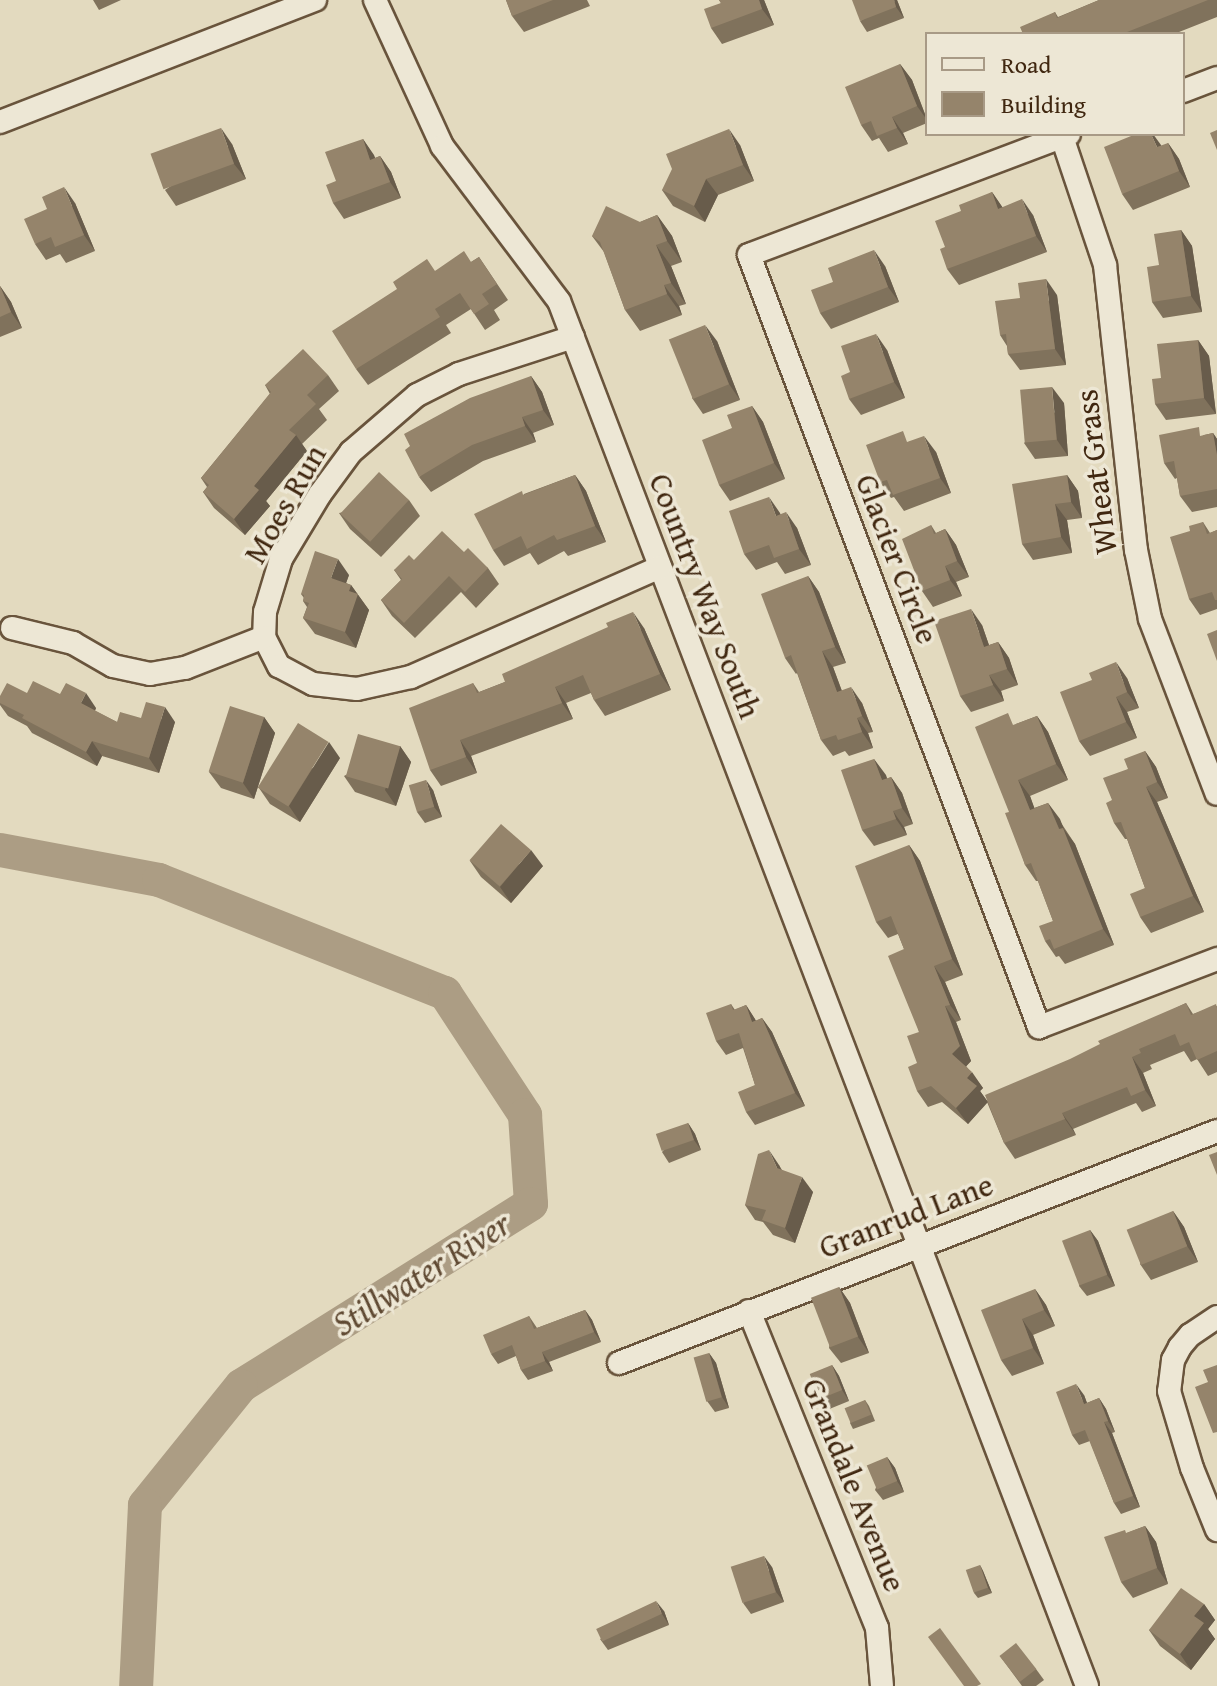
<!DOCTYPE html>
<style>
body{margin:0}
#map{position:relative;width:1217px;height:1686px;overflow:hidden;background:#e3dabf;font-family:"Gentium Book Plus",serif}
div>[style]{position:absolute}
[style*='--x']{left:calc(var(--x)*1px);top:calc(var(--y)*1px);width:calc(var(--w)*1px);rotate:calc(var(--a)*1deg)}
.river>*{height:34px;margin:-17px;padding:0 17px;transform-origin:17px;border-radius:17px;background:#ac9d84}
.roads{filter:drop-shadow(2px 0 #69543c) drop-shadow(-2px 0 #69543c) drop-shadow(0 2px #69543c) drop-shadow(0 -2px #69543c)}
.minor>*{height:22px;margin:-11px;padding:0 11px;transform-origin:11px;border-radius:11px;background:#ede7d5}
.wall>*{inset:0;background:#80725c}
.shaded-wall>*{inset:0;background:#685c4b}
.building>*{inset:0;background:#95846b;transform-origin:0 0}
span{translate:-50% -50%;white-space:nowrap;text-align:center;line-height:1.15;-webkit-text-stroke:7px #ede7d5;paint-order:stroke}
.street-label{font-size:32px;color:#402710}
.water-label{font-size:34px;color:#604a33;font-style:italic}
.legend{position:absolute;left:925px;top:32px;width:260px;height:104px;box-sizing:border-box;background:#ede7d5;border:2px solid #a89a86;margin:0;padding:10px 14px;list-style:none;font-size:24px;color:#402710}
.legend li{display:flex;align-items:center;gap:16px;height:40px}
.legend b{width:40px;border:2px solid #a89a86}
</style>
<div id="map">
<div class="river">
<i style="--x:0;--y:850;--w:162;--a:10.7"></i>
<i style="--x:159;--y:880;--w:308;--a:21.6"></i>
<i style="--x:445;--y:993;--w:146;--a:56.7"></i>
<i style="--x:525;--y:1115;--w:89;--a:86.1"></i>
<i style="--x:531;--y:1204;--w:342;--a:147.9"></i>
<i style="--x:241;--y:1386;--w:153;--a:128.9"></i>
<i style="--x:145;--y:1505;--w:181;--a:92.8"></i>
</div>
<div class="roads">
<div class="minor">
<i style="--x:375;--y:0;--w:161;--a:65.3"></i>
<i style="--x:442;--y:146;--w:194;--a:53"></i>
<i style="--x:559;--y:301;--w:1482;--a:69.13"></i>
<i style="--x:1183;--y:91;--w:36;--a:-21"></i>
<i style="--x:0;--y:122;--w:338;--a:-21.2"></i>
<i style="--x:1069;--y:134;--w:342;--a:159.3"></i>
<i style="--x:749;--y:255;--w:825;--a:69.41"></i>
<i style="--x:1039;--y:1027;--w:191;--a:-20.9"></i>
<i style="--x:1062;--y:137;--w:135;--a:71.4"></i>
<i style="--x:1105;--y:265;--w:287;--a:83.8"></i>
<i style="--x:1136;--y:550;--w:70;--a:78.5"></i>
<i style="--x:1150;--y:619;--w:187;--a:69.1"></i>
<i style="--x:573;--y:337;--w:120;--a:162"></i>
<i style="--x:459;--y:374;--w:47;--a:153.4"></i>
<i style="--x:417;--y:395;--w:87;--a:139.2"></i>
<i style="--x:351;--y:452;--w:52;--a:126.4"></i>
<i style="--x:320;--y:494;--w:76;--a:121"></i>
<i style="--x:281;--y:559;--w:55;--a:106.8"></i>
<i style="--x:265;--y:612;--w:25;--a:92"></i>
<i style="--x:264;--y:637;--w:33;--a:63"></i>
<i style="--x:279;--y:666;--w:38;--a:28"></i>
<i style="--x:313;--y:684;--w:44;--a:6.5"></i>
<i style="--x:357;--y:689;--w:55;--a:-12.5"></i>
<i style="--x:411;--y:677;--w:272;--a:-23.8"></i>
<i style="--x:12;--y:628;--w:63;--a:13.8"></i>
<i style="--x:73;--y:643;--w:46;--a:29.9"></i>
<i style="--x:113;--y:666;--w:38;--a:12"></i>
<i style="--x:150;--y:674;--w:36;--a:-10"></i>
<i style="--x:185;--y:668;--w:85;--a:-21.4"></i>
<i style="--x:749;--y:1311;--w:342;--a:68"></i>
<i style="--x:877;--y:1628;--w:58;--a:85.1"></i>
<i style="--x:1217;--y:1317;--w:32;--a:146"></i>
<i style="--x:1190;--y:1335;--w:16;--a:130"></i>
<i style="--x:1180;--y:1347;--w:15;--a:118"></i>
<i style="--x:1173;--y:1360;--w:31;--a:97"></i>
<i style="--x:1169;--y:1391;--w:80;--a:73.4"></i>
<i style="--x:1192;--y:1468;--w:67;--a:68"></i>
<i style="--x:619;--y:1363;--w:641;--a:-21.2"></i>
</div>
</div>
<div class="wall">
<i style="clip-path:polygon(93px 0,121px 0,99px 10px)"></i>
<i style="clip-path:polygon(506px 0,587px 0,590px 6px,524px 32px,512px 16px)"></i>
<i style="clip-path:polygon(719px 0,764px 0,774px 25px,722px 44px,711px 28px,721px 3px)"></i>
<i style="clip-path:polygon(897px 0,904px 18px,867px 32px,860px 21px)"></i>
<i style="clip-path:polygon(1099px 0,1217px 0,1217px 17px,1174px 34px,1023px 34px,1055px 12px,1058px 17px)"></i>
<i style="clip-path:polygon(900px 64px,912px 80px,927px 119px,927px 123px,903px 133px,908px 144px,888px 152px,879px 138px,872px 141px,861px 125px)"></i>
<i style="clip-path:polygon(363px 139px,375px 158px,380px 156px,391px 172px,401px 198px,344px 219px,333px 203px,336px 181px)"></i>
<i style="clip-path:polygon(1168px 143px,1179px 159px,1190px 187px,1133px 210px,1122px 194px)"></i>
<i style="clip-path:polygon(232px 144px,246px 179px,176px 206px,165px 190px)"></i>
<i style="clip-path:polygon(740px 145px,754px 181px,718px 195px,705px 222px,673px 206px,662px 190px)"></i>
<i style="clip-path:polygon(992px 192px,1002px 207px,1033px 215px,1047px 252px,959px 285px,947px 269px,961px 211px)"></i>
<i style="clip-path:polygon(75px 203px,95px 251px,66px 263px,60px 254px,46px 260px,35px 244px)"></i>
<i style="clip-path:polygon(657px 215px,672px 236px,682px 262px,671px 266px,686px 304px,679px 306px,682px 315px,640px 331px,625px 310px,604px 252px,592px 236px,640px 222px)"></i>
<i style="clip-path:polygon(1181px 230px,1192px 246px,1202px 312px,1163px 318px,1152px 302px,1159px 265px)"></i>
<i style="clip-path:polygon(479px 257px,508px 300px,494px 310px,500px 320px,485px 330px,471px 309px,446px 325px,451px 333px,368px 385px,356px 369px,435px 271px,471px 262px)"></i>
<i style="clip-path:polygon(885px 266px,899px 302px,831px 329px,820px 313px,833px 282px)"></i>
<i style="clip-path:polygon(0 286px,11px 302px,22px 328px,0 337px)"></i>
<i style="clip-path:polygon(1057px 295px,1066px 365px,1020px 370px,1008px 354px,1007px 346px,1000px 335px)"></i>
<i style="clip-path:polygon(1198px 340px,1209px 356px,1216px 414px,1166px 420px,1155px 404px,1161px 378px)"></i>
<i style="clip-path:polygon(717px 341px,740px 400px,703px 414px,692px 398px)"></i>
<i style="clip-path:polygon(887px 350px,905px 398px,861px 415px,849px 399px,850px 372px)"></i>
<i style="clip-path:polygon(328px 375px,339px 391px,319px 409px,327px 420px,302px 444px,307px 451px,266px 501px,270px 506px,245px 535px,214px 508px,203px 492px,207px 487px,201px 478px,270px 394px,265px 385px)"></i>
<i style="clip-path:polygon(531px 376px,542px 392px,554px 425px,533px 433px,536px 442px,483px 461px,431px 492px,419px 477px)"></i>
<i style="clip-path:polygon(1064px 403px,1068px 456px,1035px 459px,1024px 443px)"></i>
<i style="clip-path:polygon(752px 406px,763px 422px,785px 479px,730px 501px,719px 485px,732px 428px)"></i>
<i style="clip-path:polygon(1213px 433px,1217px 439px,1217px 507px,1192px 512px,1180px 496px,1177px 478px,1175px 479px,1164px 463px,1204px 435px)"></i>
<i style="clip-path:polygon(910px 441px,936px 452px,951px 493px,904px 511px,894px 497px,891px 498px,880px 482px)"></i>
<i style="clip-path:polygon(575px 475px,586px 491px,606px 542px,568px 556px,564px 551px,538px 565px,530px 553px,504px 566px,493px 550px,524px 494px)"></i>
<i style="clip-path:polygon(1067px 475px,1078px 491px,1082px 518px,1067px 520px,1072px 553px,1033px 560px,1022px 544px)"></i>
<i style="clip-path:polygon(409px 500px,420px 516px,381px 557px,350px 529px,339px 513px)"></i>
<i style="clip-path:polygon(781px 514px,797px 528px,811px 565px,785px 574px,777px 562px,756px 570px,744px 554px)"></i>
<i style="clip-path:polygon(1203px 522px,1210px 533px,1217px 530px,1217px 609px,1200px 615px,1189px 599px,1190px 531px)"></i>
<i style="clip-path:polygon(931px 525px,936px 533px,945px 529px,956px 545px,969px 577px,956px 582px,962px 596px,933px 607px,922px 591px)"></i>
<i style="clip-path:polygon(464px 552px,488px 568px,499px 584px,476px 608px,461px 592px,415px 638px,392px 616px,381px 600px,401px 580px,394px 570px,414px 560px)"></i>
<i style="clip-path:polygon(349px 575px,346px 583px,351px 585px,369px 610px,356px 648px,315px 634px,303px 618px,307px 607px,303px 601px,304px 598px,301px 594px)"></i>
<i style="clip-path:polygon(808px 576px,819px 592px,846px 663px,833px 667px,842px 691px,862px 703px,873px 732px,868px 733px,873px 748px,849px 756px,845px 751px,833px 756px,821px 740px,797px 673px,796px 674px,785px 658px)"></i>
<i style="clip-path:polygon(982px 625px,989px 645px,998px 642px,1009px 658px,1018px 685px,1001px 691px,1004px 701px,971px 712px,960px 696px)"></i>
<i style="clip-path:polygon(644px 628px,671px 690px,605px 716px,594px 700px,591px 693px,566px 703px,573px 719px,471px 756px,477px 773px,441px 786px,430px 770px,473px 683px,479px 692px)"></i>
<i style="clip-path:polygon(1127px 678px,1139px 708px,1127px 712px,1137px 738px,1090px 756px,1079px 741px)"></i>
<i style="clip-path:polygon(27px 693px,60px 694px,96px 708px,95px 711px,117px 722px,141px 718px,175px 722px,159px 773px,102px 756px,97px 766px,32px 733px,27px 726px,8px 716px,0 705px,0 696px)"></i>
<i style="clip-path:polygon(1037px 716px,1048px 732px,1068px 780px,1030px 796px,1034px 808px,1048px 803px,1075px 844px,1114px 945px,1065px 964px,1059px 956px,1056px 957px,1045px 941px,1053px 921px,1038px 881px,1036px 881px,1025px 865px,1009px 812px,1016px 724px)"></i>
<i style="clip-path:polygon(264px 717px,275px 733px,254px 799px,221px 788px,209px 772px)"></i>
<i style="clip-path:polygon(400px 746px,411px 762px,396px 806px,355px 792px,344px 776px)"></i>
<i style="clip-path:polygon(1145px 751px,1156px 767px,1168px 798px,1157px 802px,1204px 912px,1151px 933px,1140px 917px,1145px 888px,1127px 839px,1125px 839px,1114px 823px,1112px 800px,1128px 769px)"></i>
<i style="clip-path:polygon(340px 758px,300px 822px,270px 804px,259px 788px)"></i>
<i style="clip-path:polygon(874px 759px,887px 779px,891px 777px,902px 793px,913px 824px,904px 827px,907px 835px,874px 846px,862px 830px)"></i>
<i style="clip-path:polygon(433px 790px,442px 817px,425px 823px,417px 812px)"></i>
<i style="clip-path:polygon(909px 845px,920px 861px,963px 975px,945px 982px,961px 1020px,956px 1022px,971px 1061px,966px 1066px,983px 1088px,980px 1091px,987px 1101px,1186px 1003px,1193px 1014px,1217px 1006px,1217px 1072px,1208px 1076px,1197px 1059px,1191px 1062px,1184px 1051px,1150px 1065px,1152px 1069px,1143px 1073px,1156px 1106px,1142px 1112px,1136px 1103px,1073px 1129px,1076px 1135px,1015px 1159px,1004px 1143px,987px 1102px,968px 1124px,942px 1102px,928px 1107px,917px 1091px,919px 1032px,904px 949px,898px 934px,888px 938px,876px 922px)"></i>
<i style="clip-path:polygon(470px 861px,543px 866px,511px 903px,481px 877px)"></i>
<i style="clip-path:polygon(731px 1004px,735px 1010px,746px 1005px,756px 1021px,762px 1018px,772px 1032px,805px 1106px,755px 1125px,746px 1112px,755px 1085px,743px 1048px,726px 1055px,716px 1041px)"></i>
<i style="clip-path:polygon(688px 1123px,695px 1134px,701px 1150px,669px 1163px,662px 1152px)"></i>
<i style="clip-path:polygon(779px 1165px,782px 1170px,813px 1192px,795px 1243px,773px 1235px,763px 1222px,755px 1220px,745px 1205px)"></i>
<i style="clip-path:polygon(1173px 1211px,1184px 1227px,1198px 1262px,1151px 1280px,1140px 1264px)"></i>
<i style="clip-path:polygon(1090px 1230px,1098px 1241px,1115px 1286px,1087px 1296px,1079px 1286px)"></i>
<i style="clip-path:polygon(839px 1287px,850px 1303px,869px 1353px,841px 1363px,829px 1348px)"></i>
<i style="clip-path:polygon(1035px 1289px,1046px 1305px,1055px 1326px,1033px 1335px,1044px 1364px,1012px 1376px,1001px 1360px)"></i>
<i style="clip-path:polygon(585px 1310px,592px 1320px,601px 1342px,549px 1362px,553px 1371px,528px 1380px,521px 1370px,516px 1356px,498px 1364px,491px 1354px,529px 1316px,537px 1328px)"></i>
<i style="clip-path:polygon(709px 1353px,716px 1363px,729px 1408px,715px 1412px,707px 1401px)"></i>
<i style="clip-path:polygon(832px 1365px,839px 1376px,849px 1401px,827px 1410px,819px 1399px)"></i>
<i style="clip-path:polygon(1084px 1395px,1087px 1403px,1099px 1398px,1106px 1409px,1115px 1432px,1112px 1433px,1140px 1507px,1121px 1514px,1114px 1503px,1090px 1441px,1079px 1445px,1072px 1435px)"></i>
<i style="clip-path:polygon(865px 1400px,869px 1406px,875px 1421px,853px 1429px,850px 1423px)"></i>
<i style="clip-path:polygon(887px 1457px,895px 1468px,904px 1492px,883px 1500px,875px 1490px)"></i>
<i style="clip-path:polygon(1145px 1526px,1156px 1542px,1168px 1584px,1133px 1598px,1121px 1582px,1127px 1533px)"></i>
<i style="clip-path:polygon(980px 1565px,983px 1571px,992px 1593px,978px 1598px,974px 1593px)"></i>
<i style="clip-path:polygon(772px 1567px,784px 1602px,751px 1614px,743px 1603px)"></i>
<i style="clip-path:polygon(1204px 1604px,1215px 1620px,1208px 1629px,1215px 1639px,1191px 1670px,1160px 1646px,1149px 1630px)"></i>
<i style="clip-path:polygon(664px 1611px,669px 1625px,608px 1650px,600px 1639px)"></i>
<i style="clip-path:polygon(1000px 1656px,1036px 1669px,1044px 1680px,1036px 1686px,1022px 1686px)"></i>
</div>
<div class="shaded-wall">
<i style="clip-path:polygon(759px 0,764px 0,774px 25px,762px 9px)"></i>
<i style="clip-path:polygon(894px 0,897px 0,904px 18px,896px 7px)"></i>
<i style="clip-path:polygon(900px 64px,912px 80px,927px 120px,917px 106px)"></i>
<i style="clip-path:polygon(892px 117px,903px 133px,908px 144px,897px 128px)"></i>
<i style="clip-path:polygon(221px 128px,232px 144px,246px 179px,234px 164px)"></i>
<i style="clip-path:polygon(729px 129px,740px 145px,754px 181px,743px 165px)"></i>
<i style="clip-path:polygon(1151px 134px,1153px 134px,1161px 145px,1168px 163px,1157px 147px)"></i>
<i style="clip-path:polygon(363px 139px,374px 155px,382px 176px,370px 160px)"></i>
<i style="clip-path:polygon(1168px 143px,1179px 159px,1190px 187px,1179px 171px)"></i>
<i style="clip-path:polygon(380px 156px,391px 172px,401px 198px,390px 182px)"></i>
<i style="clip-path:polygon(706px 179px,718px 195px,705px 222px,694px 206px)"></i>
<i style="clip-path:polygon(64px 187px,75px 203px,95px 251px,84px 235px)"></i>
<i style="clip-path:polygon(992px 192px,1003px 208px,998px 209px)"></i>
<i style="clip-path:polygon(1022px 199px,1033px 215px,1047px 252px,1036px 236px)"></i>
<i style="clip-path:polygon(657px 215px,672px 236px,682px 262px,667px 241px)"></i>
<i style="clip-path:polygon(1181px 230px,1192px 246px,1202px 312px,1191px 296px)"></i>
<i style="clip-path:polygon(656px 245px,671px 266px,686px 304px,671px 283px)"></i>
<i style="clip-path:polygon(874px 250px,885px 266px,899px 302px,888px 287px)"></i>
<i style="clip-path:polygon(1046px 279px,1057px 295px,1066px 365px,1055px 349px)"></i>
<i style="clip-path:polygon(664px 285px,679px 306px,682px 315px,667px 294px)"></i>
<i style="clip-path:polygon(0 286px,11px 302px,22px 328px,11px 312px)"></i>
<i style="clip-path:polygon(705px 325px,717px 341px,740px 400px,729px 384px)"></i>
<i style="clip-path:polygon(876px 334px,887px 350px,905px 398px,894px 382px)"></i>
<i style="clip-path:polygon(1198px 340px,1209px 356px,1216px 414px,1204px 398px)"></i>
<i style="clip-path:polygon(531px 376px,542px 392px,554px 425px,543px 410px)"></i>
<i style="clip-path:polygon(1052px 387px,1064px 403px,1068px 456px,1057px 440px)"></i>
<i style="clip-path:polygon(752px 406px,763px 422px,785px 479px,774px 463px)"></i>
<i style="clip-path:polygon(522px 417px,533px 433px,536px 442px,525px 426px)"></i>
<i style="clip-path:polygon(1213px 433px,1217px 439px,1217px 455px)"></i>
<i style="clip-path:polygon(296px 435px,307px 451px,266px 501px,270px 506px,245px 535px,234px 519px,254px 486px)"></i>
<i style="clip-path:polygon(924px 436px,936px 452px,951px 493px,940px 478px)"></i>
<i style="clip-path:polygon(575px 475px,586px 491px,606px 542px,595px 526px)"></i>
<i style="clip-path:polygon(1067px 475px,1078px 491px,1082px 518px,1071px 502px)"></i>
<i style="clip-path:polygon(769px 497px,780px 513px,787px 532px,776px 516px)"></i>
<i style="clip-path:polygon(1055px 504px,1067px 520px,1072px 553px,1061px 537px)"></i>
<i style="clip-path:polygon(786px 512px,797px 528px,811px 565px,799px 549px)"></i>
<i style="clip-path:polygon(945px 529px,956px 545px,969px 577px,957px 561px)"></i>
<i style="clip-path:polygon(338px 559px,349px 575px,342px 594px,331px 578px)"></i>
<i style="clip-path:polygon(945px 566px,956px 582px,962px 596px,950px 580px)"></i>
<i style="clip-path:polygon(808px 576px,819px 592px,846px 663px,835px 647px)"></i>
<i style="clip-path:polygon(351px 585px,369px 610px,356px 648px,345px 632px,349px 591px)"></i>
<i style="clip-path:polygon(971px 609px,982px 625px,995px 663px,984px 647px)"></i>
<i style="clip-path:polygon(633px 612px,644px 628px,671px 690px,660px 674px)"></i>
<i style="clip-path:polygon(998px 642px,1009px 658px,1018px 685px,1007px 669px)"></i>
<i style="clip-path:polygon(822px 651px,833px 667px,848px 708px,837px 692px)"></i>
<i style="clip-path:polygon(1116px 662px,1127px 678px,1139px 708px,1127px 692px)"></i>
<i style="clip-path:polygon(989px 675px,1001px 691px,1004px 701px,993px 685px)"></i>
<i style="clip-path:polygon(555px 687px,566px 703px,573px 719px,562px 703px)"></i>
<i style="clip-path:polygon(851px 687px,862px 703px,873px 732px,862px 716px)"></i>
<i style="clip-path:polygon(86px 693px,96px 708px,91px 718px,81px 703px)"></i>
<i style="clip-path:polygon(1116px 697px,1127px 712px,1137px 738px,1126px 722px)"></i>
<i style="clip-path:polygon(165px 707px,175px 722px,159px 773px,149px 758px)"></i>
<i style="clip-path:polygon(1037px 716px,1048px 732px,1068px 780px,1056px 764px)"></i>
<i style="clip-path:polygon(264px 717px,275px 733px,254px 799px,243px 783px)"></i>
<i style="clip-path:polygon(857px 718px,868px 733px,873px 748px,862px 732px)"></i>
<i style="clip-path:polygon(460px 740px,471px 756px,477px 773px,466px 757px)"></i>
<i style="clip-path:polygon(92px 741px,102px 756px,97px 766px,86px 752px)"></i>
<i style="clip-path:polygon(329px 742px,340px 758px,300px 822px,289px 806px)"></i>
<i style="clip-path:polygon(400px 746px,411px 762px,396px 806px,385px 790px)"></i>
<i style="clip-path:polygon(1145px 751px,1156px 767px,1168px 798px,1157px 782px)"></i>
<i style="clip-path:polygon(874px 759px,886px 775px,893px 796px,882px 780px)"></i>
<i style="clip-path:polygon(891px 777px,902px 793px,913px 824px,902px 808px)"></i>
<i style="clip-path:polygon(426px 780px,433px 790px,442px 817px,434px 807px)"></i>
<i style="clip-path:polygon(1018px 780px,1030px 796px,1041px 826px,1030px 810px)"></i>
<i style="clip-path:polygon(1146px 787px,1157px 802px,1204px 912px,1193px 896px)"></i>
<i style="clip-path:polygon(1048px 803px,1060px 819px,1067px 837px,1063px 828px,1075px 844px,1114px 945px,1103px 929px)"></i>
<i style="clip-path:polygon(893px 811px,904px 827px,907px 835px,896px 819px)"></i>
<i style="clip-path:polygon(909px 845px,920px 861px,963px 975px,952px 959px)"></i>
<i style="clip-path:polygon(531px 850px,543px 866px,511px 903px,500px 887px)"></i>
<i style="clip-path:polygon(934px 966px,945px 982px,961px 1020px,950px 1005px)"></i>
<i style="clip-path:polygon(746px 1005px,755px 1019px,762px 1036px,752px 1022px)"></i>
<i style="clip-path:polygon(945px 1006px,956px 1022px,971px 1061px,963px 1070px,952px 1054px)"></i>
<i style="clip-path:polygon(762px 1018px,772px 1032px,805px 1106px,795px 1093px)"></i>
<i style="clip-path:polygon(1132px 1057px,1143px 1073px,1156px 1106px,1145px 1090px)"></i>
<i style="clip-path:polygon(972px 1072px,983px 1088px,980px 1091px,988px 1102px,968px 1124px,956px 1108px,967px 1078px)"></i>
<i style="clip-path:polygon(1062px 1113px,1073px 1129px,1076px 1135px,1065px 1119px)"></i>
<i style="clip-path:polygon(688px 1123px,695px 1134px,701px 1150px,694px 1140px)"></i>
<i style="clip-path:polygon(769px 1150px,779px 1165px,787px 1183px,777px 1168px)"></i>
<i style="clip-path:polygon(802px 1177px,813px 1192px,795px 1243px,785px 1228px)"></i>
<i style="clip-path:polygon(1173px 1211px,1184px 1227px,1198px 1262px,1187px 1246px)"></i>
<i style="clip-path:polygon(1090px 1230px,1098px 1241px,1115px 1286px,1107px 1275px)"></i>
<i style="clip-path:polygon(839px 1287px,850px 1303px,869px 1353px,858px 1337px)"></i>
<i style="clip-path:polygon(1035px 1289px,1046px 1305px,1055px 1326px,1044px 1310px)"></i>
<i style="clip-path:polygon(585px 1310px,592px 1320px,601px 1342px,594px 1332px)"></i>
<i style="clip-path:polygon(1022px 1319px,1033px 1335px,1044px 1364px,1033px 1348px)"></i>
<i style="clip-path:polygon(542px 1352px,549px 1362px,553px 1371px,545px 1361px)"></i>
<i style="clip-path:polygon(709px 1353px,716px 1363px,729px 1408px,722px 1397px)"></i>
<i style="clip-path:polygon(832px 1365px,839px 1376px,849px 1401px,842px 1390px)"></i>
<i style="clip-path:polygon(1076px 1384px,1084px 1395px,1091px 1414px,1084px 1404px)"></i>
<i style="clip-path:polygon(1099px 1398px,1106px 1409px,1115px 1432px,1108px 1421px)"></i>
<i style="clip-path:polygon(1104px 1422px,1112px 1433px,1140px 1507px,1133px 1496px)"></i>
<i style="clip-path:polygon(887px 1457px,895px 1468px,904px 1492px,897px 1481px)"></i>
<i style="clip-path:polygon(1145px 1526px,1156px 1542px,1168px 1584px,1157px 1568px)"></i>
<i style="clip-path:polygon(764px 1556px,772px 1567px,784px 1602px,776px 1592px)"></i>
<i style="clip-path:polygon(980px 1565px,983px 1571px,992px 1593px,988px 1588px)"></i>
<i style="clip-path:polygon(656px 1601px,664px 1611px,669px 1625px,662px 1614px)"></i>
<i style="clip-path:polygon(1204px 1604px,1215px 1620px,1208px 1629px,1215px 1639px,1191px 1670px,1180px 1654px,1194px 1616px)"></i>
</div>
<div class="building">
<i style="clip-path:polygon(506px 0,553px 0,512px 16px)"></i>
<i style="clip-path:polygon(719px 0,759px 0,762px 9px,711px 28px,704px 9px,721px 3px)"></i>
<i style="clip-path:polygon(852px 0,894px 0,896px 7px,860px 21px)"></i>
<i style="clip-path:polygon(1099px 0,1208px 0,1122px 34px,1023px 34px,1020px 27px,1055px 12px,1057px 18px)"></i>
<i style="clip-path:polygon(900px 64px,917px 106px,892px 117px,897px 128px,877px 136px,871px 121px,861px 125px,845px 87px)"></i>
<i style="left:221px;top:128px;width:38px;height:75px;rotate:70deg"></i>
<i style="clip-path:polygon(729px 129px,743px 165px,706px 179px,694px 206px,662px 190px,672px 169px,666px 154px)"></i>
<i style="clip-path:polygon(1217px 130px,1217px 150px,1210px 133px)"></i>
<i style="clip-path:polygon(1136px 134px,1151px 134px,1157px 147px,1168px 143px,1179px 171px,1122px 194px,1104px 147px)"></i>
<i style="clip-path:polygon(363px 139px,370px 160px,380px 156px,390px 182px,333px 203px,326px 185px,336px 181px,325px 152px)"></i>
<i style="clip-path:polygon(64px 187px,84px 235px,55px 247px,51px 237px,35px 244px,24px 219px,47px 209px,42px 197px)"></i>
<i style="clip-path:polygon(992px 192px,998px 209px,1022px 199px,1036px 236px,947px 269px,940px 249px,945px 247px,935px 221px,961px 211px,959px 205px)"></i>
<i style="clip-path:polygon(606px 206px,640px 222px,657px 215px,667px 241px,656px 245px,671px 283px,664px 285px,667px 294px,625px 310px,600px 242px,592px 236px)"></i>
<i style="clip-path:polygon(1181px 230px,1191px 296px,1152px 302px,1147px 267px,1159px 265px,1154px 234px)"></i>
<i style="clip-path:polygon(874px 250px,888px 287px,820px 313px,811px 290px,833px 282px,828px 268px)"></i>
<i style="clip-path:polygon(464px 251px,471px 262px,479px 257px,497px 284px,482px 294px,489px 304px,474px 314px,460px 293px,435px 309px,440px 317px,356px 369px,332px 331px,397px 289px,393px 282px,427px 259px,435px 271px)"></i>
<i style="clip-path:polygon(1046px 279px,1055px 349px,1008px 354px,1006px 334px,1000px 335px,995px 301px,1020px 298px,1018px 283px)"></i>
<i style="clip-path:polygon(0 286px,11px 312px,0 317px)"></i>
<i style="left:705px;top:325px;width:64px;height:39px;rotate:68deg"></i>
<i style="clip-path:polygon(876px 334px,894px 382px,849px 399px,841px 376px,850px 372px,841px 346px)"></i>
<i style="clip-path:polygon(1198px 340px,1204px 398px,1155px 404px,1152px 379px,1161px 378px,1157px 344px)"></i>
<i style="clip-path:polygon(303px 349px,328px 375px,307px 395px,316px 404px,289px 430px,296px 435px,254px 486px,259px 490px,234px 519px,203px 492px,209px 485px,201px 478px,271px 392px,265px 385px)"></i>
<i style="clip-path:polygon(531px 376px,543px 410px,522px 417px,525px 426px,472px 445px,419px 477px,405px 450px,410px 446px,404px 434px,470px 398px)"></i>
<i style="left:1052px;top:387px;width:53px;height:32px;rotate:85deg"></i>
<i style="clip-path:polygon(752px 406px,774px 463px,719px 485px,702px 440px,732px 428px,727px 415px)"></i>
<i style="clip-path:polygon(1199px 427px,1200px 436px,1213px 433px,1217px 455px,1217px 489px,1180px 496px,1174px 461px,1164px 463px,1159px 435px)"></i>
<i style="clip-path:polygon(903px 431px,907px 442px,924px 436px,940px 478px,893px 495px,887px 480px,880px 482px,866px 445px)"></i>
<i style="left:379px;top:472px;width:41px;height:57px;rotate:43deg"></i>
<i style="clip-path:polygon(575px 475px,595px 526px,557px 540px,554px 535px,527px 549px,521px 536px,493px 550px,474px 514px,522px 491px,523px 495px)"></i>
<i style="clip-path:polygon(1067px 475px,1071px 502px,1055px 504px,1061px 537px,1022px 544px,1012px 484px)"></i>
<i style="clip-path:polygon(769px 497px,776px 516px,786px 512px,799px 549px,774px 558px,769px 545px,744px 554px,729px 511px)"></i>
<i style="clip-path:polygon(1203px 522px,1207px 534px,1217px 530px,1217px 600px,1215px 600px,1212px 592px,1189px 599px,1170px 537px,1190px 531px,1189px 526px)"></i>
<i style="clip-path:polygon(931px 525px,934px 534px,945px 529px,957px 561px,945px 566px,950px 580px,922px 591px,902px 539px)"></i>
<i style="clip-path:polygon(442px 531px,464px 552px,468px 548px,488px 568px,465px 592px,449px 576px,404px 623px,381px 600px,402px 579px,394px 570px,409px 555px,414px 560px)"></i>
<i style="clip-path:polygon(315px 551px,338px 559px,331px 578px,351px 585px,349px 591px,358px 594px,345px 632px,303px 618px,309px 603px,303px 601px,304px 595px,301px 594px)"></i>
<i style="clip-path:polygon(808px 576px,835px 647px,822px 651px,837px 692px,851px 687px,862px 716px,857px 718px,862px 732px,838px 740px,836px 735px,821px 740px,791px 655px,785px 658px,761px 594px)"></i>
<i style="clip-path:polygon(971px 609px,984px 647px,998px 642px,1007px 669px,989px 675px,993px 685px,960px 696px,934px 621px)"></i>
<i style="clip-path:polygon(633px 612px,660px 674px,594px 700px,583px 675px,555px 687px,562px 703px,460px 740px,466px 757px,430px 770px,409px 708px,473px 683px,477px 693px,505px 682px,502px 674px,608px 627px,606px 623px)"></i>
<i style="clip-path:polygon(1217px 630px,1217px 661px,1207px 634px)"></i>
<i style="clip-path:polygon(1116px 662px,1127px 692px,1116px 697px,1126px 722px,1079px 741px,1060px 692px,1092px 680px,1089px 673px)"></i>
<i style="clip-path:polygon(33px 681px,60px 694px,66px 683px,86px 693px,81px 703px,117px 722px,120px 712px,141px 718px,146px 702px,165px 707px,149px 758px,92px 741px,86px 752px,22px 718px,24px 715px,0 703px,0 696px,7px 683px,27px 693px)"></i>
<i style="left:230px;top:706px;width:36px;height:69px;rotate:18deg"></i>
<i style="clip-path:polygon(1008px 713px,1013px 725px,1037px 716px,1056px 764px,1018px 780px,1030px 810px,1048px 803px,1059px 829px,1063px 828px,1103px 929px,1054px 949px,1050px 939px,1045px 941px,1039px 926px,1053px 921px,1031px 863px,1025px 865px,1005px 813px,1009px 812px,975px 727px)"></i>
<i style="left:298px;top:723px;width:36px;height:76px;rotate:32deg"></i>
<i style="left:358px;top:734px;width:44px;height:44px;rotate:16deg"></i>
<i style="clip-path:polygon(1145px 751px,1157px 782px,1146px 787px,1193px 896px,1140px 917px,1130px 894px,1145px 888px,1121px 822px,1114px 823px,1106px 803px,1112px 800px,1103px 778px,1128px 769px,1124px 759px)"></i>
<i style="clip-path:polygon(874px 759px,882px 780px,891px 777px,902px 808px,893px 811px,896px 819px,862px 830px,841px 770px)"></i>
<i style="left:426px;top:780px;width:28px;height:18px;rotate:73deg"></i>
<i style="left:501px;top:824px;width:40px;height:48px;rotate:41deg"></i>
<i style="clip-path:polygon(909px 845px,952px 959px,934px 966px,950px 1005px,945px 1006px,960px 1046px,952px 1054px,972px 1072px,967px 1078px,977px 1086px,956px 1108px,931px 1086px,917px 1091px,908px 1067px,917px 1063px,907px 1036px,919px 1032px,888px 956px,904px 949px,891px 916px,876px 922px,855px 866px)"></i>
<i style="clip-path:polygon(1186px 1003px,1191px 1015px,1216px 1004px,1217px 1008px,1217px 1051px,1197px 1060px,1189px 1042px,1180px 1046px,1175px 1034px,1139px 1049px,1141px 1053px,1132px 1057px,1145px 1090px,1131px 1096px,1127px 1087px,1062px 1113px,1065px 1119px,1004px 1143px,985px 1095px,1070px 1059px,1100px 1044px,1098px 1041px)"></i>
<i style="clip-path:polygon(731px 1004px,733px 1010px,746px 1005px,752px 1022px,762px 1018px,795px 1093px,746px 1112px,738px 1092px,755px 1085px,739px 1033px,716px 1041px,706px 1013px)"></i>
<i style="left:688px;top:1123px;width:18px;height:34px;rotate:71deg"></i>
<i style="clip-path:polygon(769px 1150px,777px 1168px,802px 1177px,785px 1228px,762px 1220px,766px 1210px,745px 1205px,758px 1154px)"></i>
<i style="clip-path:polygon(1217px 1152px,1217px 1175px,1209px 1155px)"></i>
<i style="left:1173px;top:1211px;width:38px;height:50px;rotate:68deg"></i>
<i style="left:1090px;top:1230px;width:48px;height:30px;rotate:69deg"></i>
<i style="left:839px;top:1287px;width:53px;height:30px;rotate:69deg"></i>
<i style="clip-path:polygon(1035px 1289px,1044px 1310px,1022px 1319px,1033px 1348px,1001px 1360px,981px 1310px)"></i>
<i style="clip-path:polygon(585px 1310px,594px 1332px,542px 1352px,545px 1361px,521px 1370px,512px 1345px,491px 1354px,483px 1335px,529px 1316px,534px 1329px)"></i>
<i style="left:709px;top:1353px;width:46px;height:16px;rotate:74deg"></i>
<i style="left:832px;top:1365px;width:27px;height:24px;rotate:68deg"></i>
<i style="clip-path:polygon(1217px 1365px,1217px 1432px,1213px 1433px,1195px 1387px,1208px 1382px,1203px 1370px)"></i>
<i style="clip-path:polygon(1076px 1384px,1084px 1404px,1099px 1398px,1108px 1421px,1104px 1422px,1133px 1496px,1114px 1503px,1085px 1430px,1072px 1435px,1056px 1392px)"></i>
<i style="left:865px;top:1400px;width:16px;height:22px;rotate:68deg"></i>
<i style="left:887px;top:1457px;width:26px;height:22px;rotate:67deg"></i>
<i style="clip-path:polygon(1145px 1526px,1157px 1568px,1121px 1582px,1104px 1537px,1125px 1530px,1126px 1533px)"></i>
<i style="left:764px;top:1556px;width:38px;height:35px;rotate:72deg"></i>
<i style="left:980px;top:1565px;width:24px;height:15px;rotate:71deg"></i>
<i style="clip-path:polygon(1181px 1588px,1204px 1604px,1194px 1616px,1204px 1623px,1180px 1654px,1149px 1630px)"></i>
<i style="left:656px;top:1601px;width:14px;height:66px;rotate:65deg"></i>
<i style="clip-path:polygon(940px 1628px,981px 1684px,977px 1686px,964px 1686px,928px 1637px)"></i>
<i style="left:1016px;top:1643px;width:33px;height:21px;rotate:52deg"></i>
</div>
<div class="street-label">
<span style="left:1096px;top:472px;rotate:-97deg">Wheat Grass</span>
<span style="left:285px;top:504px;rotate:-60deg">Moes Run</span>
<span style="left:897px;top:559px;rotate:69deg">Glacier Circle</span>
<span style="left:705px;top:596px;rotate:69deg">Country Way South</span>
<span style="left:906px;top:1216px;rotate:-21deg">Granrud Lane</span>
<span style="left:854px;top:1485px;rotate:68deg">Grandale Avenue</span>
</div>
<div class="water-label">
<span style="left:421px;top:1273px;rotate:-32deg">Stillwater River</span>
</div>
<ul class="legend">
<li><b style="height:10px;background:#ede7d5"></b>Road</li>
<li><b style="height:22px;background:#95846b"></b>Building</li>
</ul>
</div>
